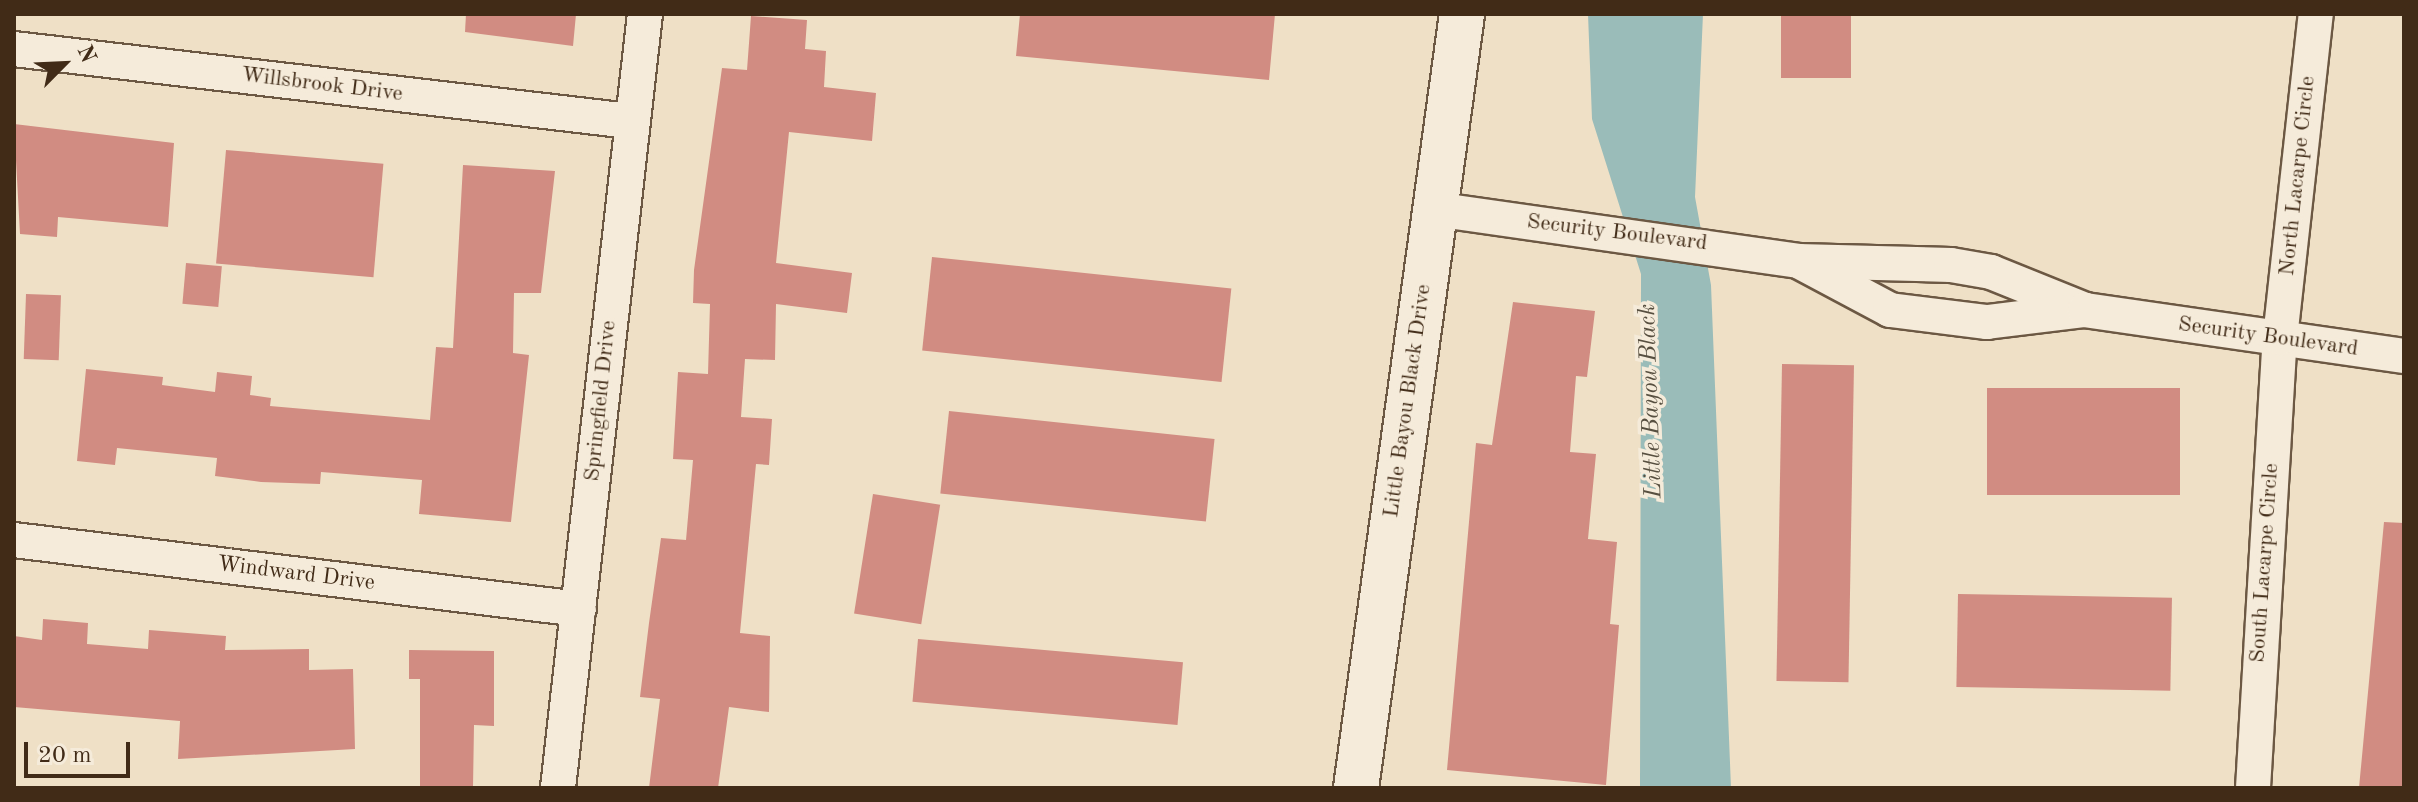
<!DOCTYPE html>
<style>
body{margin:0}
#map{position:relative;width:2418px;height:802px;overflow:hidden;background:#efe0c6;font-family:"Old Standard TT",serif}
div>[style]{position:absolute}
[style*='--x']{left:calc(var(--x)*1px);top:calc(var(--y)*1px);width:calc(var(--w)*1px);rotate:calc(var(--a)*1deg)}
.water>*{inset:0;background:#9abcb9}
.building>*{inset:0;background:#d18c82;transform-origin:0 0}
.roads{filter:drop-shadow(2px 0 #6c5843) drop-shadow(-2px 0 #6c5843) drop-shadow(0 2px #6c5843) drop-shadow(0 -2px #6c5843)}
.street>*{height:34px;margin:-17px;padding:0 17px;transform-origin:17px;border-radius:17px;background:#f5ebda}
.secondary>*{height:44px;margin:-22px;padding:0 22px;transform-origin:22px;border-radius:22px;background:#f5ebda}
span{translate:-50% -50%;white-space:nowrap;text-align:center;line-height:1.15;-webkit-text-stroke:7px #f5ebda;paint-order:stroke}
.street-label{font-size:22px;color:#412b17}
.water-label{font-size:24px;color:#574f40;font-style:italic}
.frame{position:absolute;inset:0;border:16px solid #412b17;pointer-events:none}
.north{position:absolute;left:24px;top:24px;width:80px;height:80px;-webkit-text-stroke:6px #f5ebda;paint-order:stroke;rotate:66deg;font-size:22px;font-weight:700;line-height:32px;text-align:center;color:#412b17}
.north::after{content:'';display:block;margin:auto;width:28px;height:36px;background:#412b17;clip-path:polygon(50% 0,100% 100%,50% 72%,0 100%)}
.scale{position:absolute;left:24px;top:742px;width:106px;height:36px;box-sizing:border-box;border:4px solid #412b17;border-top:0;padding-left:10px;font-size:24px;line-height:28px;white-space:nowrap;color:#412b17;-webkit-text-stroke:6px #f5ebda;paint-order:stroke}
</style>
<div id="map">
<div class="water">
<i style="clip-path:polygon(1588px 14px,1703px 14px,1695px 197px,1711px 285px,1731px 788px,1640px 788px,1641px 274px,1592px 119px)"></i>
</div>
<div class="building">
<i style="clip-path:polygon(466px 14px,576px 14px,573px 46px,465px 32px)"></i>
<i style="clip-path:polygon(1020px 14px,1275px 14px,1269px 80px,1016px 56px)"></i>
<i style="left:1781px;top:14px;width:70px;height:64px"></i>
<i style="clip-path:polygon(751px 16px,807px 20px,805px 49px,826px 51px,824px 87px,876px 93px,872px 141px,789px 132px,776px 263px,852px 273px,847px 313px,776px 304px,775px 360px,745px 359px,741px 417px,772px 419px,769px 465px,756px 464px,740px 633px,770px 636px,769px 712px,729px 707px,718px 788px,649px 788px,660px 699px,640px 697px,649px 623px,661px 538px,686px 540px,693px 460px,673px 459px,678px 372px,708px 374px,710px 304px,693px 303px,694px 270px,722px 68px,747px 70px)"></i>
<i style="clip-path:polygon(14px 124px,174px 143px,168px 227px,58px 217px,57px 237px,20px 234px)"></i>
<i style="left:226px;top:150px;width:158px;height:114px;rotate:5deg"></i>
<i style="clip-path:polygon(463px 165px,555px 171px,541px 293px,514px 293px,513px 353px,529px 355px,511px 522px,419px 514px,422px 480px,321px 472px,320px 484px,261px 482px,215px 476px,217px 458px,117px 448px,115px 465px,77px 461px,86px 369px,163px 377px,162px 385px,215px 392px,217px 372px,252px 376px,250px 395px,271px 398px,270px 406px,430px 420px,436px 347px,453px 348px)"></i>
<i style="left:932px;top:257px;width:301px;height:94px;rotate:6deg"></i>
<i style="left:186px;top:263px;width:36px;height:41px;rotate:5deg"></i>
<i style="left:26px;top:294px;width:35px;height:65px;rotate:2deg"></i>
<i style="clip-path:polygon(1513px 302px,1595px 311px,1587px 377px,1576px 376px,1570px 452px,1596px 454px,1588px 539px,1617px 542px,1610px 624px,1619px 625px,1606px 785px,1447px 770px,1476px 443px,1492px 445px)"></i>
<i style="left:1782px;top:364px;width:72px;height:317px;rotate:1deg"></i>
<i style="left:1987px;top:388px;width:193px;height:107px"></i>
<i style="left:949px;top:411px;width:267px;height:83px;rotate:6deg"></i>
<i style="left:873px;top:494px;width:68px;height:121px;rotate:9deg"></i>
<i style="clip-path:polygon(2384px 522px,2404px 523px,2404px 788px,2359px 788px)"></i>
<i style="left:1958px;top:594px;width:214px;height:93px;rotate:1deg"></i>
<i style="clip-path:polygon(43px 619px,88px 623px,87px 644px,148px 649px,149px 630px,226px 636px,225px 650px,309px 649px,309px 670px,353px 669px,355px 749px,178px 759px,180px 721px,14px 707px,14px 636px,42px 640px)"></i>
<i style="left:918px;top:639px;width:266px;height:63px;rotate:5deg"></i>
<i style="clip-path:polygon(409px 650px,494px 651px,494px 726px,474px 725px,473px 788px,420px 788px,420px 679px,409px 679px)"></i>
</div>
<div class="roads">
<div class="street">
<i style="--x:14;--y:49;--w:620;--a:6.67"></i>
<i style="--x:1434;--y:209;--w:368;--a:8.1"></i>
<i style="--x:1798;--y:261;--w:153;--a:1.5"></i>
<i style="--x:1951;--y:265;--w:41;--a:9.9"></i>
<i style="--x:1991;--y:272;--w:101;--a:22"></i>
<i style="--x:1802;--y:263;--w:100;--a:28.1"></i>
<i style="--x:1890;--y:310;--w:98;--a:7.1"></i>
<i style="--x:1987;--y:322;--w:99;--a:-7"></i>
<i style="--x:2085;--y:310;--w:322;--a:8.2"></i>
<i style="--x:14;--y:540;--w:569;--a:6.96"></i>
<i style="--x:558;--y:788;--w:779;--a:-83.59"></i>
<i style="--x:2253;--y:788;--w:451;--a:-86.6"></i>
<i style="--x:2280;--y:338;--w:326;--a:-83.7"></i>
</div>
<div class="secondary">
<i style="--x:1356;--y:788;--w:781;--a:-82.2"></i>
</div>
</div>
<div class="street-label">
<span style="left:322px;top:85px;rotate:7deg">Willsbrook Drive</span>
<span style="left:2298px;top:176px;rotate:-84deg">North Lacarpe Circle</span>
<span style="left:1617px;top:233px;rotate:7deg">Security Boulevard</span>
<span style="left:2268px;top:337px;rotate:8deg">Security Boulevard</span>
<span style="left:601px;top:401px;rotate:-84deg">Springfield Drive</span>
<span style="left:1408px;top:401px;rotate:-82deg">Little Bayou Black Drive</span>
<span style="left:2265px;top:563px;rotate:-86deg">South Lacarpe Circle</span>
<span style="left:296px;top:574px;rotate:7deg">Windward Drive</span>
</div>
<div class="water-label">
<span style="left:1652px;top:401px;rotate:-92deg">Little Bayou Black</span>
</div>
<div class="frame"></div>
<div class="north">N</div>
<div class="scale">20 m</div>
</div>
